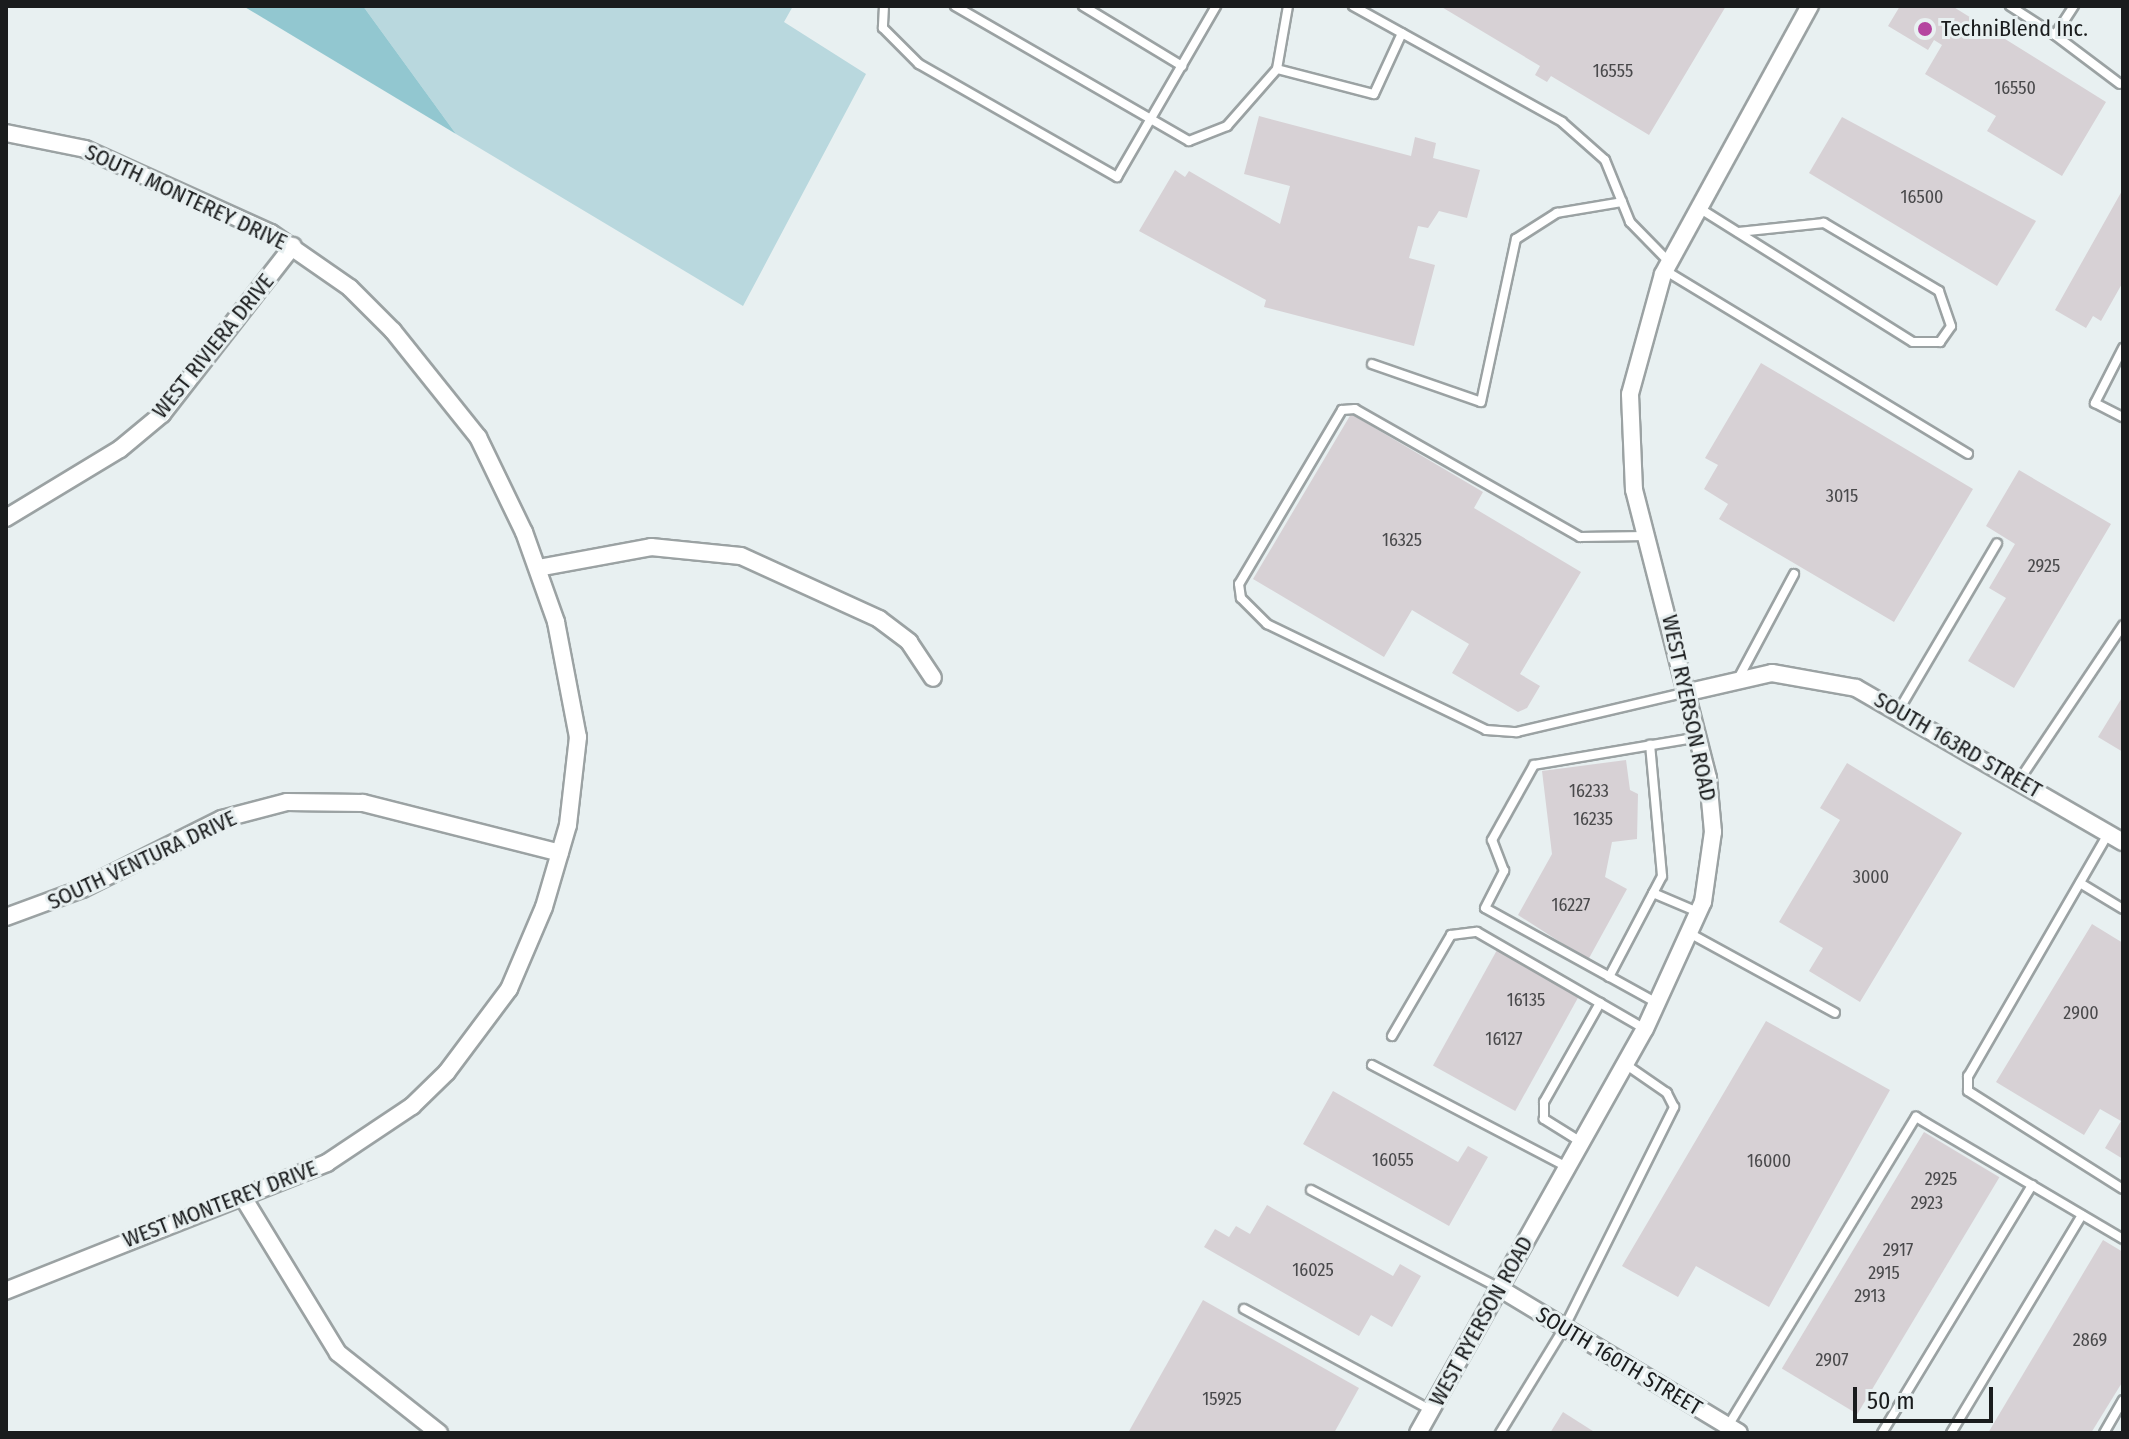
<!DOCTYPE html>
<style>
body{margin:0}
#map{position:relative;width:2129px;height:1439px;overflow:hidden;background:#e8f0f1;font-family:"Fira Sans Condensed",sans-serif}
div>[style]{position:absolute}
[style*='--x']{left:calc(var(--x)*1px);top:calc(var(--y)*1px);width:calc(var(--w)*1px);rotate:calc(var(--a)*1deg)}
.green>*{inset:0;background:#b9d8de}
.forest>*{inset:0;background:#92c7d0}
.building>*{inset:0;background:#d7d1d5;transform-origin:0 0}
.roads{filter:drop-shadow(2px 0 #9ba2a3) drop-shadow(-2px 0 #9ba2a3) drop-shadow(0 2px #9ba2a3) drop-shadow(0 -2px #9ba2a3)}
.service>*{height:8px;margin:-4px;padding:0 4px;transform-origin:4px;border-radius:4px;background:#fff}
.minor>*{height:16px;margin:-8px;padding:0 8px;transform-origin:8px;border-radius:8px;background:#fff}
.dots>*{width:22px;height:22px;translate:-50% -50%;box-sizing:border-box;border:4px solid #e8f0f1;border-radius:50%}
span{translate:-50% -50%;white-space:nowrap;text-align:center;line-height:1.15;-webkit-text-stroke:6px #e8f0f1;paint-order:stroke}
.number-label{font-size:18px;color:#49494b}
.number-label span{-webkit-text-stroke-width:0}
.poi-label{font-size:22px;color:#1a1c1d}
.left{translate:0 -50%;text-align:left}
.street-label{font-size:22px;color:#1a1c1d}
.frame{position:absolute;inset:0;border:8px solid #1a1c1d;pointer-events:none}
.scale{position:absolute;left:1853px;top:1387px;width:140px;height:36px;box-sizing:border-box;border:4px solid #1a1c1d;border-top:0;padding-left:10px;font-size:24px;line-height:28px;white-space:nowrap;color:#1a1c1d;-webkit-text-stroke:6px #e8f0f1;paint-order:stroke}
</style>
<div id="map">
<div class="green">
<i style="clip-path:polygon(363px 6px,793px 6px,784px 22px,866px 74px,743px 306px,456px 134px)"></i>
</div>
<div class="forest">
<i style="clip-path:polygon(243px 6px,363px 6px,456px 134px)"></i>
</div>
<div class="building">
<i style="clip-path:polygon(1440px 6px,1726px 6px,1649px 135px,1551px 76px,1547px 82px,1535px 75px,1540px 66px)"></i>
<i style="clip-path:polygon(1900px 6px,1952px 6px,2106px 102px,2062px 176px,1987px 131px,1996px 116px,1925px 74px,1942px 45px,1934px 40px,1928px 50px,1888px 26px)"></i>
<i style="clip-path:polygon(1259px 116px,1411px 156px,1415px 137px,1436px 143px,1433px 158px,1480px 170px,1467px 218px,1439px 211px,1428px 228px,1418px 226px,1409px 258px,1435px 265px,1414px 346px,1264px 307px,1266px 300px,1139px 231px,1175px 170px,1185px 177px,1189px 171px,1280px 224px,1290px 186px,1244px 174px)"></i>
<i style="clip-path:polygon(1842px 117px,2036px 221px,1997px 286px,1809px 173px)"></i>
<i style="clip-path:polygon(2123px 189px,2123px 282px,2101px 321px,2093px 316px,2086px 328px,2055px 310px)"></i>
<i style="clip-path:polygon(1761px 363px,1973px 489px,1894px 622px,1719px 519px,1728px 504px,1704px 489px,1718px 465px,1705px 458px)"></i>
<i style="clip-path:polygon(1351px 414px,1483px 492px,1474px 508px,1581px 572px,1520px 674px,1540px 686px,1527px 708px,1518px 712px,1452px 673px,1469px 644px,1412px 610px,1384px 657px,1253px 579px)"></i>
<i style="clip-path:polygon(2019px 470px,2111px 524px,2014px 688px,1968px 661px,2006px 598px,1989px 588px,2015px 544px,1986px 526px)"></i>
<i style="clip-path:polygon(2123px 696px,2123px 752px,2098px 737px)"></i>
<i style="clip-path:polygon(1626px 760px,1630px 790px,1638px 794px,1637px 839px,1612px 842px,1605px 877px,1627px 889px,1588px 960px,1518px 915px,1552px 854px,1542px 771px)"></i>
<i style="clip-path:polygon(1847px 763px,1962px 833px,1860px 1002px,1809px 971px,1823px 948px,1779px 922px,1840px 820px,1820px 808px)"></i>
<i style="clip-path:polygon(2092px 924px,2123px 943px,2123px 1159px,2105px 1148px,2121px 1121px,2100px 1109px,2084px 1135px,1996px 1082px)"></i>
<i style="left:1497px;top:950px;width:94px;height:132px;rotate:29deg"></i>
<i style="clip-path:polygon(1766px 1021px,1890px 1090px,1769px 1307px,1696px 1266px,1678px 1297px,1622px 1266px)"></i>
<i style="clip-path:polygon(1333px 1091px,1458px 1162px,1468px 1146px,1488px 1157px,1449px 1226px,1303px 1144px)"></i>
<i style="left:1924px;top:1132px;width:88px;height:276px;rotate:31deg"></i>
<i style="clip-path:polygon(1267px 1205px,1393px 1276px,1400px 1264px,1421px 1276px,1392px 1327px,1371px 1315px,1359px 1336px,1204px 1247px,1215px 1229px,1229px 1237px,1236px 1226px,1250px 1234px)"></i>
<i style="clip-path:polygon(2103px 1240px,2123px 1252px,2123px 1381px,2091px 1433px,1988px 1433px)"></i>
<i style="clip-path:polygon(1203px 1300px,1359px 1388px,1334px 1433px,1128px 1433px)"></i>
<i style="clip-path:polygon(1563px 1412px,1596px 1433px,1550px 1433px)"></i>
</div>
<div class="roads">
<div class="service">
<i style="--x:884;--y:6;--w:22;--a:93"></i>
<i style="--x:883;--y:28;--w:51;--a:45"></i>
<i style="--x:919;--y:64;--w:228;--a:29.7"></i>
<i style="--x:1117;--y:177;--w:198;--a:-59.9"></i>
<i style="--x:955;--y:6;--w:270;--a:30"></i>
<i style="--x:1189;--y:141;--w:41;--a:-21.5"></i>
<i style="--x:1227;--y:126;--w:76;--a:-48.7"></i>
<i style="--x:1083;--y:6;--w:116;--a:31.2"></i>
<i style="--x:1288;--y:6;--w:64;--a:99.9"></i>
<i style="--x:1277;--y:69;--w:100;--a:14.5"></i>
<i style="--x:1374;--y:94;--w:67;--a:-65.3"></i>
<i style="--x:1353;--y:6;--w:239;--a:29"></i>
<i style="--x:1562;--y:122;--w:57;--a:41.5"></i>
<i style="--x:1605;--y:160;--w:67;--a:68"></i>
<i style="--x:1630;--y:222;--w:56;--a:45.7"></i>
<i style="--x:2010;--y:6;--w:54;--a:32.8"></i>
<i style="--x:2055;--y:35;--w:35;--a:-57"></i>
<i style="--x:2055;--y:35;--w:81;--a:37"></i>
<i style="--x:1699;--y:208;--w:252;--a:32.1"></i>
<i style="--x:1913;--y:342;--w:27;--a:0"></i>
<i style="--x:1940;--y:342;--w:19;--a:-55"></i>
<i style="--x:1951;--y:326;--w:37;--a:-109"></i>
<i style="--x:1939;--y:291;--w:134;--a:-149.4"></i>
<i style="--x:1824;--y:223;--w:86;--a:174"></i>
<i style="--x:1666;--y:271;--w:353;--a:31.2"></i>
<i style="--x:2123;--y:348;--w:62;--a:117"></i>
<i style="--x:2095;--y:403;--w:31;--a:27"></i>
<i style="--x:1372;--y:364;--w:115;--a:19.2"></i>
<i style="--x:1481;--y:402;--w:167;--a:-77.9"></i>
<i style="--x:1516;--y:239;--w:49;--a:-32.4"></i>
<i style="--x:1557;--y:213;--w:66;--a:-9.6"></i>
<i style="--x:1646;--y:536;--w:66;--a:179.1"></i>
<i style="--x:1580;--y:537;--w:259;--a:-150.4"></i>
<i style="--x:1355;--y:409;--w:13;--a:176"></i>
<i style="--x:1342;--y:410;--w:202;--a:120.6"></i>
<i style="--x:1239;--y:584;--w:14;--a:82"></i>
<i style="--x:1241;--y:598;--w:37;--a:45"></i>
<i style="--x:1267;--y:624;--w:243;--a:25.8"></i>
<i style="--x:1486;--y:730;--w:31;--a:4"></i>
<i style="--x:1517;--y:732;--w:176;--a:-13.2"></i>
<i style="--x:1738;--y:679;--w:119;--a:-61.9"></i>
<i style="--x:1900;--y:708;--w:191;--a:-59.5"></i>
<i style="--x:2020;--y:779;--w:185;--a:-56.2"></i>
<i style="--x:2108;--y:834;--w:280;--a:120"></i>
<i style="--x:1968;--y:1076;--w:15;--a:90"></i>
<i style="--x:1968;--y:1091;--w:183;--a:32.3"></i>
<i style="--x:2080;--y:883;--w:50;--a:31.2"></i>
<i style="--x:1653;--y:893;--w:49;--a:22.9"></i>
<i style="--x:1691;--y:934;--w:164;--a:28.7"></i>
<i style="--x:1609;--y:977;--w:114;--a:-62.3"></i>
<i style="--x:1662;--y:876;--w:132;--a:-95.2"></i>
<i style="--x:1657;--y:1003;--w:196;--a:-151.1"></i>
<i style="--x:1485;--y:908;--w:42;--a:-62.8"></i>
<i style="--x:1504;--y:871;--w:33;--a:-111"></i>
<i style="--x:1492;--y:840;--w:86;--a:-60.8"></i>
<i style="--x:1534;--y:765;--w:167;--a:-9.6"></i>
<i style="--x:1392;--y:1036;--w:117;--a:-59.7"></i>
<i style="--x:1451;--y:935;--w:26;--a:-7"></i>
<i style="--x:1477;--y:932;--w:194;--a:30"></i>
<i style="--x:1372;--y:1065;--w:220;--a:27.6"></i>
<i style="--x:1581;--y:1142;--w:44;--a:-148.1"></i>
<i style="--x:1544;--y:1119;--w:17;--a:-90"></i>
<i style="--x:1544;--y:1102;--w:114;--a:-60.5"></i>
<i style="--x:1311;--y:1190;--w:212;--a:27.5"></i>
<i style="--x:1244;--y:1309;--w:213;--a:28.4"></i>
<i style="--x:1728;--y:1426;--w:362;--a:-58.7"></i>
<i style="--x:1916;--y:1117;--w:240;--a:30.5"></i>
<i style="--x:1500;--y:1433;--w:123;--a:-58.6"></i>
<i style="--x:1564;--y:1328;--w:247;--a:-63.5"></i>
<i style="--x:1674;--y:1107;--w:16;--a:-117"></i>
<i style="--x:1667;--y:1093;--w:51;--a:-145.4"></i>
<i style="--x:1882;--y:1433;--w:290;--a:-58.8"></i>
<i style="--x:1951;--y:1433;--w:254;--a:-59"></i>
<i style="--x:2104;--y:1433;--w:38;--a:-60"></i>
</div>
<div class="minor">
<i style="--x:6;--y:133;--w:81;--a:11.4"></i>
<i style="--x:85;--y:149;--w:204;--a:24.3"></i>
<i style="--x:271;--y:233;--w:96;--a:34.8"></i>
<i style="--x:350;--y:288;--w:61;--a:45"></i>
<i style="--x:393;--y:331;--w:136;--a:51.3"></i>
<i style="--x:478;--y:437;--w:106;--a:64.2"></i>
<i style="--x:524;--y:532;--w:96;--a:70.4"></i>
<i style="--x:556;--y:622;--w:117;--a:79.2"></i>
<i style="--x:578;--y:737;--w:89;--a:96.5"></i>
<i style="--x:568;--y:825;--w:85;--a:106.3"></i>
<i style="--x:544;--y:907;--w:89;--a:113.1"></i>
<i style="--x:509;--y:989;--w:104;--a:126.8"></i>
<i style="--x:447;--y:1072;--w:49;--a:135.8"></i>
<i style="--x:412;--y:1106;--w:102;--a:146.2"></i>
<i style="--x:327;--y:1163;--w:346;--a:158.3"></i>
<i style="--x:6;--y:518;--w:133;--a:-31.2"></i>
<i style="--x:120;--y:449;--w:55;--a:-39.8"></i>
<i style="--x:162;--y:414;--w:213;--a:-52.1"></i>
<i style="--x:538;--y:568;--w:115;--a:-10.5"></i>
<i style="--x:651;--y:547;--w:90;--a:5.7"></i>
<i style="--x:741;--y:556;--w:152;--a:24.5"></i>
<i style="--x:879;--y:619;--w:38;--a:37"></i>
<i style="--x:909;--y:642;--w:43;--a:56.3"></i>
<i style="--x:1689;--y:692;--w:85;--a:-12.9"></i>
<i style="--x:1772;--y:673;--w:85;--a:10.1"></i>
<i style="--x:1856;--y:688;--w:308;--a:30"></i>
<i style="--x:6;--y:917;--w:81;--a:-20.2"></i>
<i style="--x:82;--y:889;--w:157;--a:-26.6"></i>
<i style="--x:222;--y:819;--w:67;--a:-14.7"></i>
<i style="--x:287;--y:802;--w:76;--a:0.8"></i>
<i style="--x:363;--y:803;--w:203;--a:14.2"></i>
<i style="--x:244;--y:1199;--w:180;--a:58.6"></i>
<i style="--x:338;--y:1353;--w:129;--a:38.4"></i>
<i style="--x:1499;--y:1288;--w:280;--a:31.1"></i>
<i style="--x:1418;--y:1433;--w:463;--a:-60.7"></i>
<i style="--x:1645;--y:1029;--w:140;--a:-65.5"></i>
<i style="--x:1703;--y:902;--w:71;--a:-81.9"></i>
<i style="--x:1713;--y:832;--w:54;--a:-95.3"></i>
<i style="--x:1708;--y:778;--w:297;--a:-104.4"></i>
<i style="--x:1634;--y:490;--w:96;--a:-92.4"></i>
<i style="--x:1630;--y:394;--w:124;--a:-74.6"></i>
<i style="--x:1663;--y:274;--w:306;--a:-61.3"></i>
</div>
</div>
<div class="dots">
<i style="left:1925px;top:29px;background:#b545a0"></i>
</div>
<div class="number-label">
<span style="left:1613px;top:71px">16555</span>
<span style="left:2015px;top:88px">16550</span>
<span style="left:1922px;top:197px">16500</span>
<span style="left:1842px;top:496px">3015</span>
<span style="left:1402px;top:540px">16325</span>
<span style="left:2044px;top:566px">2925</span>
<span style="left:1589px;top:791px">16233</span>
<span style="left:1593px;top:819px">16235</span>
<span style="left:1871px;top:877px">3000</span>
<span style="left:1571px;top:905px">16227</span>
<span style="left:1526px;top:1000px">16135</span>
<span style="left:2081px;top:1013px">2900</span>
<span style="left:1504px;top:1039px">16127</span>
<span style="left:1393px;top:1160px">16055</span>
<span style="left:1769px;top:1161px">16000</span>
<span style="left:1941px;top:1179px">2925</span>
<span style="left:1927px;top:1203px">2923</span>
<span style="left:1898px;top:1250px">2917</span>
<span style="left:1313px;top:1270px">16025</span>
<span style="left:1884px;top:1273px">2915</span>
<span style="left:1870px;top:1296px">2913</span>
<span style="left:2090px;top:1340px">2869</span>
<span style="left:1832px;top:1360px">2907</span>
<span style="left:1222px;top:1399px">15925</span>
</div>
<div class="poi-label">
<span class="left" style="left:1941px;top:29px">TechniBlend Inc.</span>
</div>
<div class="street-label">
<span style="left:186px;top:197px;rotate:25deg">SOUTH MONTEREY DRIVE</span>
<span style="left:213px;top:346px;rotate:-51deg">WEST RIVIERA DRIVE</span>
<span style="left:1689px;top:708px;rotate:78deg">WEST RYERSON ROAD</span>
<span style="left:1958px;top:745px;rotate:30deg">SOUTH 163RD STREET</span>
<span style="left:142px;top:860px;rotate:-25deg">SOUTH VENTURA DRIVE</span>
<span style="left:220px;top:1204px;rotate:-21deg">WEST MONTEREY DRIVE</span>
<span style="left:1481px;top:1321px;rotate:-61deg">WEST RYERSON ROAD</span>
<span style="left:1619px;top:1361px;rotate:31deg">SOUTH 160TH STREET</span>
</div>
<div class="frame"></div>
<div class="scale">50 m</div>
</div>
